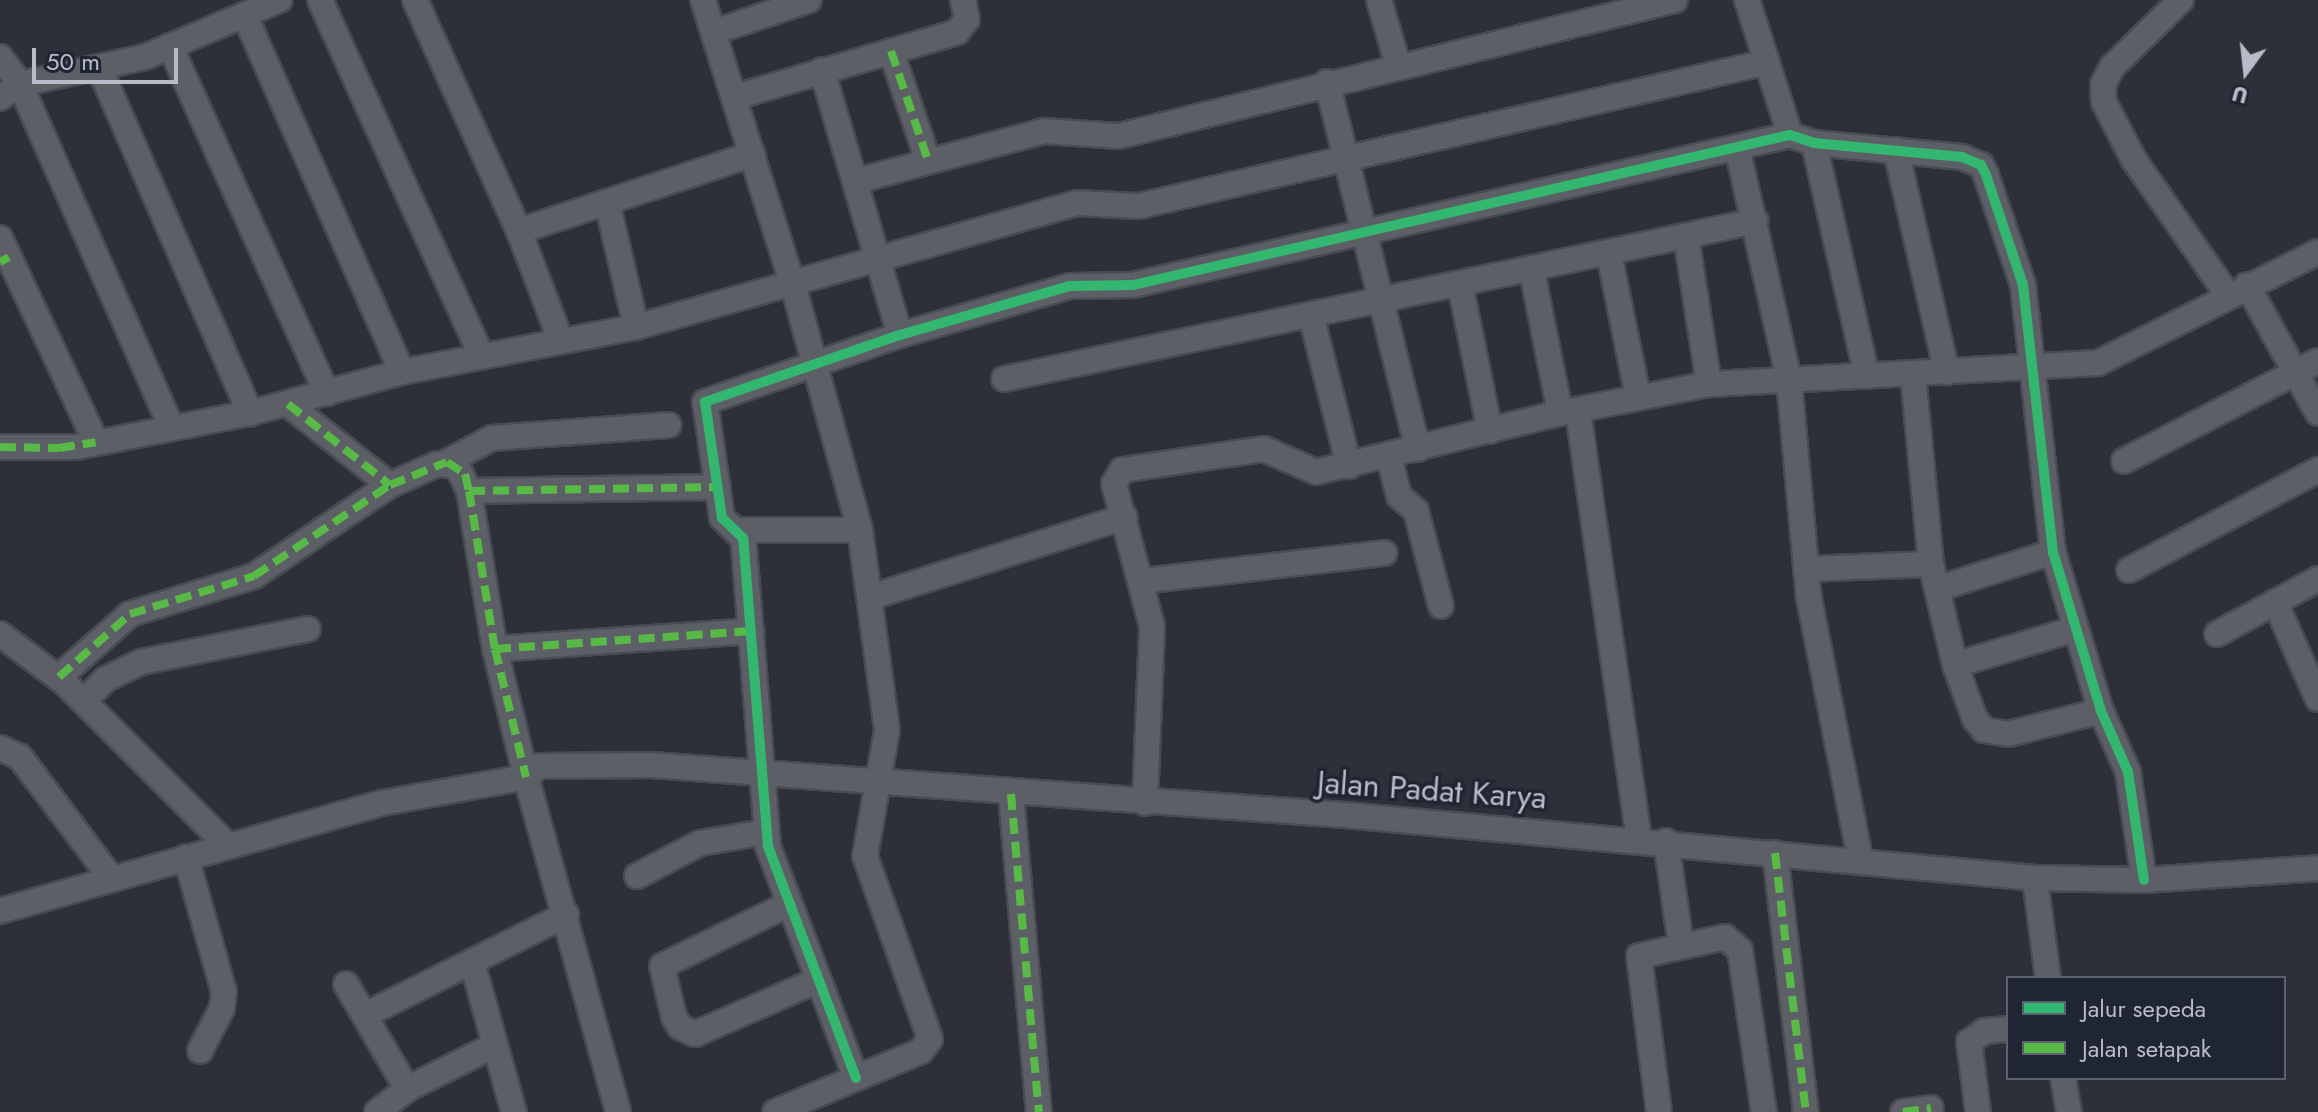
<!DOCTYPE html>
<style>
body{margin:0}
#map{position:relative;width:2318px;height:1112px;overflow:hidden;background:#2d3039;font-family:Jost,sans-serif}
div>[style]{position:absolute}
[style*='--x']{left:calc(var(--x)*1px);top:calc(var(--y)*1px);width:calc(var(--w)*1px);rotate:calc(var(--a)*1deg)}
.roads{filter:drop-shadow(2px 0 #494b52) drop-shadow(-2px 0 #494b52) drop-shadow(0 2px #494b52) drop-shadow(0 -2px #494b52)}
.minor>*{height:24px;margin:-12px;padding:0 12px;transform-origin:12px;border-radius:12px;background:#5c5f66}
.quiet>*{height:8px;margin-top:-4px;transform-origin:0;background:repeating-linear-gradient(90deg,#58b947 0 16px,transparent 0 24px)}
.cycleway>*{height:10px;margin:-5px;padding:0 5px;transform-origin:5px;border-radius:5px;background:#33b770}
span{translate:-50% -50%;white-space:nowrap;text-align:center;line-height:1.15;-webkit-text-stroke:7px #202533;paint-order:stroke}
.street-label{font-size:32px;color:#b8bbc8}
.legend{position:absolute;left:2006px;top:976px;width:280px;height:104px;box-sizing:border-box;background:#202533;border:2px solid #5d616f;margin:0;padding:10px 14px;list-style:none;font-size:24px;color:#b8bbc8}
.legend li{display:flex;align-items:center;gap:16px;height:40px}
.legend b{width:40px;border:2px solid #5d616f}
.north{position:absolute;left:2206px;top:32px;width:80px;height:80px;-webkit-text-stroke:6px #202533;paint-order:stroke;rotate:195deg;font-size:22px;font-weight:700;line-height:32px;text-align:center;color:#b8bbc8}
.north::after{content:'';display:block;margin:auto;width:28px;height:36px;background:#b8bbc8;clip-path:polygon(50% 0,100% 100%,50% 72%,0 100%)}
.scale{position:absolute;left:32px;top:48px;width:146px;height:36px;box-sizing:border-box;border:4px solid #b8bbc8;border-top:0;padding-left:10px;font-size:24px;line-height:28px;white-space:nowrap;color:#b8bbc8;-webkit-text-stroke:6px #202533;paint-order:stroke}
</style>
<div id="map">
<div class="roads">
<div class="minor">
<i style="--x:320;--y:0;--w:390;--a:65.6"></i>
<i style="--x:415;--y:0;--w:253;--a:65.8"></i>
<i style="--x:519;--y:231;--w:118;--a:69.1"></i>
<i style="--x:703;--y:0;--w:299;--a:72.5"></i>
<i style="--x:793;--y:285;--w:254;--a:74.7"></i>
<i style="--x:860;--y:530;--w:202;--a:82.3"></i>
<i style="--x:887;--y:730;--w:128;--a:99.9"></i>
<i style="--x:865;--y:856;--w:194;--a:70.4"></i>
<i style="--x:930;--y:1039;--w:15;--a:127"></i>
<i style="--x:921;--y:1051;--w:158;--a:157.3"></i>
<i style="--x:1379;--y:0;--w:68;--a:73.7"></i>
<i style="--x:1747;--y:0;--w:142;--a:72.3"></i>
<i style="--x:2181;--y:0;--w:96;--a:135.8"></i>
<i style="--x:2112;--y:67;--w:20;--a:117"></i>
<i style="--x:2103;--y:85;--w:17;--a:87"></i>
<i style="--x:2104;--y:102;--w:65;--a:62.7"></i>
<i style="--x:2134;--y:160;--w:165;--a:55.2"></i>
<i style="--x:245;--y:16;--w:389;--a:66.2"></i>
<i style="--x:714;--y:32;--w:100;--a:-18.6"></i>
<i style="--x:170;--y:46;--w:381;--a:65.7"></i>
<i style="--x:891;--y:51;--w:115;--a:71.3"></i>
<i style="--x:0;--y:57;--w:34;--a:53"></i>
<i style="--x:20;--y:84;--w:128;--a:-12.2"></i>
<i style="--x:145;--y:57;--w:146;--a:-23"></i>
<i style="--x:99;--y:67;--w:378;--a:66.4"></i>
<i style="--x:822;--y:70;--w:276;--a:73.6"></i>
<i style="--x:1327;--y:82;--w:378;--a:76.1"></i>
<i style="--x:735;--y:97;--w:231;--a:-16.3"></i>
<i style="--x:957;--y:32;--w:16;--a:-52"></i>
<i style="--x:967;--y:19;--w:19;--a:-102"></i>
<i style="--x:0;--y:98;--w:24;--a:-35"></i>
<i style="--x:20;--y:84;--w:376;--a:66.2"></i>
<i style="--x:1814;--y:143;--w:239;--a:77.2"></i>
<i style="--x:1737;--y:147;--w:239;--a:77.4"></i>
<i style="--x:1789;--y:380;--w:219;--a:84.8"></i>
<i style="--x:1809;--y:598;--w:269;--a:78.9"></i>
<i style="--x:1896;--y:150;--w:228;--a:77.1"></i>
<i style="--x:856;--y:181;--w:195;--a:-14.9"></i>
<i style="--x:1044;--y:131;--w:75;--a:3.8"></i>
<i style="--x:1119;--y:136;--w:572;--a:-13.74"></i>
<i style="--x:607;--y:202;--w:128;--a:76.9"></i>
<i style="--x:519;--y:231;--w:246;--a:-18.2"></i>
<i style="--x:1686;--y:236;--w:150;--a:81.2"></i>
<i style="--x:0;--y:238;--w:225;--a:64.8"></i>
<i style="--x:1609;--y:254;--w:145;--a:78.5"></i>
<i style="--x:1532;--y:271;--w:145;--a:78.8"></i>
<i style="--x:1460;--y:284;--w:150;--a:78.5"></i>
<i style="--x:2247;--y:285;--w:146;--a:61"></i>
<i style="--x:1311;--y:315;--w:156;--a:75.9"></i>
<i style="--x:1913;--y:374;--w:191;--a:84.6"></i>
<i style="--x:1931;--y:564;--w:104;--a:76.6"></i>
<i style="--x:1955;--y:665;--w:58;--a:69.7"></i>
<i style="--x:1975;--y:719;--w:14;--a:51"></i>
<i style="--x:1984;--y:730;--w:24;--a:9"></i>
<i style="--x:2008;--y:734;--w:96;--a:-13.9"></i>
<i style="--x:1004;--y:379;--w:768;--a:-11.87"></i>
<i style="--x:288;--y:404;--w:130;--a:38.5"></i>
<i style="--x:1578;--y:411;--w:432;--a:81.9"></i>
<i style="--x:0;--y:447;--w:76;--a:0"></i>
<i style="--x:76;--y:447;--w:177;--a:-11.1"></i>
<i style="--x:250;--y:413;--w:157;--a:-15.1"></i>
<i style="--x:402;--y:372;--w:238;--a:-10.9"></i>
<i style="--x:636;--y:327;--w:458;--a:-15.7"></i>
<i style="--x:1077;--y:203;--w:62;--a:2.8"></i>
<i style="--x:1139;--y:206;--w:644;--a:-12.91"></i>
<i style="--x:1389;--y:456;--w:41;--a:76"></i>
<i style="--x:1399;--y:496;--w:23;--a:41"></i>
<i style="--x:1416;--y:511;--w:98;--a:75.3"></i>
<i style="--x:2124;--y:461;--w:218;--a:-27.3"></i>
<i style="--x:447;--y:462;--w:51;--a:-28.1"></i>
<i style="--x:492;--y:438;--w:177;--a:-4.2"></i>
<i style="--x:469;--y:491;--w:249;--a:-0.9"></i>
<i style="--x:738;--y:530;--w:122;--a:0"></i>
<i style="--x:1806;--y:569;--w:125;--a:-2.3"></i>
<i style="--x:2129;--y:570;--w:214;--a:-27.9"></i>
<i style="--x:1142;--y:581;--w:244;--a:-6.6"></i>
<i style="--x:1937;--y:589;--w:122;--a:-17.7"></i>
<i style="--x:871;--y:597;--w:266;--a:-17.5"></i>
<i style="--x:2275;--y:602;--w:106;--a:66.1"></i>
<i style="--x:0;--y:634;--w:81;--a:37"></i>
<i style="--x:65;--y:683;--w:228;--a:45"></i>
<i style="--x:2217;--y:634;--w:115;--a:-28.6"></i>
<i style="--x:495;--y:649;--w:257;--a:-4"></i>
<i style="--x:1955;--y:665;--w:124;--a:-16.8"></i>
<i style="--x:59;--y:677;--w:95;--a:-41.6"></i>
<i style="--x:130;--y:614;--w:130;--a:-17"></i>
<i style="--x:254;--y:576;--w:164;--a:-33.8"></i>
<i style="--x:390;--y:485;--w:51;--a:-24.1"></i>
<i style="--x:437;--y:464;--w:20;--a:6"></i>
<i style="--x:457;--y:466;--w:28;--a:64"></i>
<i style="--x:469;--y:491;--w:160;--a:80.7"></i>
<i style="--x:495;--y:649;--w:132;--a:76.4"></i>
<i style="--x:526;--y:777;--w:347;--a:74.6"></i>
<i style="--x:84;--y:701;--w:31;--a:-45"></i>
<i style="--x:106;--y:679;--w:39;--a:-26"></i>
<i style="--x:141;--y:662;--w:170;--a:-11.2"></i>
<i style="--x:0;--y:748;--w:22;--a:24"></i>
<i style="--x:20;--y:757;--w:153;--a:53"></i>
<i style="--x:1011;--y:794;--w:319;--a:85"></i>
<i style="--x:1145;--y:803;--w:177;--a:-87.7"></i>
<i style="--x:1152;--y:626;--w:147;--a:-105"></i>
<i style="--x:1114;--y:484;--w:16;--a:-60"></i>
<i style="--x:1122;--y:470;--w:144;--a:-8.4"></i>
<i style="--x:1264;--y:449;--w:57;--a:23.9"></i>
<i style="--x:1316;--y:472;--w:251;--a:-13.6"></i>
<i style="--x:1560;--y:413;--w:152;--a:-11"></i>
<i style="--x:1709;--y:384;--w:390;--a:-3.1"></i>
<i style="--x:2098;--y:363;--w:246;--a:-26.8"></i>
<i style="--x:1666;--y:841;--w:105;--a:81.8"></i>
<i style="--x:1775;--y:853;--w:261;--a:83.2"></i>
<i style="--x:186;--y:857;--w:140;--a:74.3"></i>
<i style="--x:224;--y:992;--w:16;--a:97"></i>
<i style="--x:222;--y:1008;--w:48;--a:117.1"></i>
<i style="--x:637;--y:876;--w:71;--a:-27.6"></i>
<i style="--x:700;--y:843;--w:67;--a:-9.5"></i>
<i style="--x:2035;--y:878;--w:101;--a:82.6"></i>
<i style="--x:789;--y:904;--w:141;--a:154"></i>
<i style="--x:662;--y:966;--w:52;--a:76.8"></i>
<i style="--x:674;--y:1017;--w:12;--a:59"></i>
<i style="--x:680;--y:1027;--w:17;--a:25"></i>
<i style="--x:695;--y:1034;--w:132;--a:-23.7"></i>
<i style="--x:0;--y:911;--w:397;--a:-15.8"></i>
<i style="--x:382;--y:803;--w:146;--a:-10.2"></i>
<i style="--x:526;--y:777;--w:17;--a:-40"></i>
<i style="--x:539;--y:766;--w:112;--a:-0.5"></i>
<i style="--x:651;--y:765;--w:696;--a:4.12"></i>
<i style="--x:1345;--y:815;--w:693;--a:5.22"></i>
<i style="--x:2035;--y:878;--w:109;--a:1.1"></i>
<i style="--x:2144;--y:880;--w:174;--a:-3.9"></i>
<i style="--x:472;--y:962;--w:156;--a:74.4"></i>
<i style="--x:346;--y:984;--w:121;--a:59.8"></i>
<i style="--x:365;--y:1015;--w:225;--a:-26.5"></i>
<i style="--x:856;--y:1078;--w:248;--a:-110.8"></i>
<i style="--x:768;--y:846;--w:309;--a:-94.6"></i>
<i style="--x:743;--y:538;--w:29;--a:-136"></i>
<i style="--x:722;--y:518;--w:117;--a:-98.3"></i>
<i style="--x:705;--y:402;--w:206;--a:-19"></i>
<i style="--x:900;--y:335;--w:177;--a:-16.1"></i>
<i style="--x:1070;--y:286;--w:63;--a:-0.9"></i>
<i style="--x:1133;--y:285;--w:674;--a:-12.86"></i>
<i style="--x:1790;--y:135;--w:25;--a:18"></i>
<i style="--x:1814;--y:143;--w:149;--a:5.4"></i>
<i style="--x:1962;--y:157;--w:21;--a:23"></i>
<i style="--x:1981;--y:165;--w:11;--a:63"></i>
<i style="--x:1986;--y:175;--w:116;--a:71.4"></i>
<i style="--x:2023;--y:285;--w:269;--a:83.6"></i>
<i style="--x:2053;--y:552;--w:166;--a:73.2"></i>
<i style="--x:2101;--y:711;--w:67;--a:66.1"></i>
<i style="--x:2128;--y:772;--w:109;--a:81.6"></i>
<i style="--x:2063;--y:1078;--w:35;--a:80"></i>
<i style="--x:377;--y:1112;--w:38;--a:-37"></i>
<i style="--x:407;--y:1089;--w:98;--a:-26.6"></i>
<i style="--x:1659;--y:1112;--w:157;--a:-97.3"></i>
<i style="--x:1639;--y:956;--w:88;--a:-12.5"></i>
<i style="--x:1725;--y:937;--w:20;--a:41"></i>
<i style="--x:1740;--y:950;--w:164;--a:81.6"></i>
<i style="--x:1903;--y:1112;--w:28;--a:-8"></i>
<i style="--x:1978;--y:1112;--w:71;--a:-97.3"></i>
<i style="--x:1969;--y:1042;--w:19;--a:-35"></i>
<i style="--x:1985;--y:1031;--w:23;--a:-5"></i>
</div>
</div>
<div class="quiet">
<i style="--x:891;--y:51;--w:115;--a:71.3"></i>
<i style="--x:0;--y:262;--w:10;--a:-29"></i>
<i style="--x:288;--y:404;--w:130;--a:38.5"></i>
<i style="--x:0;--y:447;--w:59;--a:1"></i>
<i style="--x:59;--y:448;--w:37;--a:-9"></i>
<i style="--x:469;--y:491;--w:249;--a:-0.9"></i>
<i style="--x:495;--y:649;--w:257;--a:-4"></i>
<i style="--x:59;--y:677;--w:95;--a:-41.6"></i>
<i style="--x:130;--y:614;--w:130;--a:-17"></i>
<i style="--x:254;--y:576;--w:164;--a:-33.8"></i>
<i style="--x:390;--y:485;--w:61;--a:-22"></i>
<i style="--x:447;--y:462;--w:22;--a:34"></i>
<i style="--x:465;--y:474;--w:17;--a:77"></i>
<i style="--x:469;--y:491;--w:160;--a:80.7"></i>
<i style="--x:495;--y:649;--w:132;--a:76.4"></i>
<i style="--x:1011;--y:794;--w:319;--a:85"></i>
<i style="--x:1775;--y:853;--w:261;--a:83.2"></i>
<i style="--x:1903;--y:1112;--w:28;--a:-8"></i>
</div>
<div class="cycleway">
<i style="--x:856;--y:1078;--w:248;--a:-110.8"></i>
<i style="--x:768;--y:846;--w:309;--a:-94.6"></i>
<i style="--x:743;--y:538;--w:29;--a:-136"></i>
<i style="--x:722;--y:518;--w:117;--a:-98.3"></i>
<i style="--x:705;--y:402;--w:206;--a:-19"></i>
<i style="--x:900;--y:335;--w:177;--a:-16.1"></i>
<i style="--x:1070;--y:286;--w:63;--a:-0.9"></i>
<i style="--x:1133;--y:285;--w:674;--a:-12.86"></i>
<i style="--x:1790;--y:135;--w:25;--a:18"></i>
<i style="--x:1814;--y:143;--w:149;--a:5.4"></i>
<i style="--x:1962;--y:157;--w:21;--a:23"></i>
<i style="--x:1981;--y:165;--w:11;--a:63"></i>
<i style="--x:1986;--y:175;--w:116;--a:71.4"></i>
<i style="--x:2023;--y:285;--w:269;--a:83.6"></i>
<i style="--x:2053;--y:552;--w:166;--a:73.2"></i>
<i style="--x:2101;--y:711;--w:67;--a:66.1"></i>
<i style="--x:2128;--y:772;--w:109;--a:81.6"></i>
</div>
<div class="street-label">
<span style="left:1432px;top:790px;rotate:4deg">Jalan Padat Karya</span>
</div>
<ul class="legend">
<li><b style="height:10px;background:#33b770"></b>Jalur sepeda</li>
<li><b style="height:10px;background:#58b947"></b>Jalan setapak</li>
</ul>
<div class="north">U</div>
<div class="scale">50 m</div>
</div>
